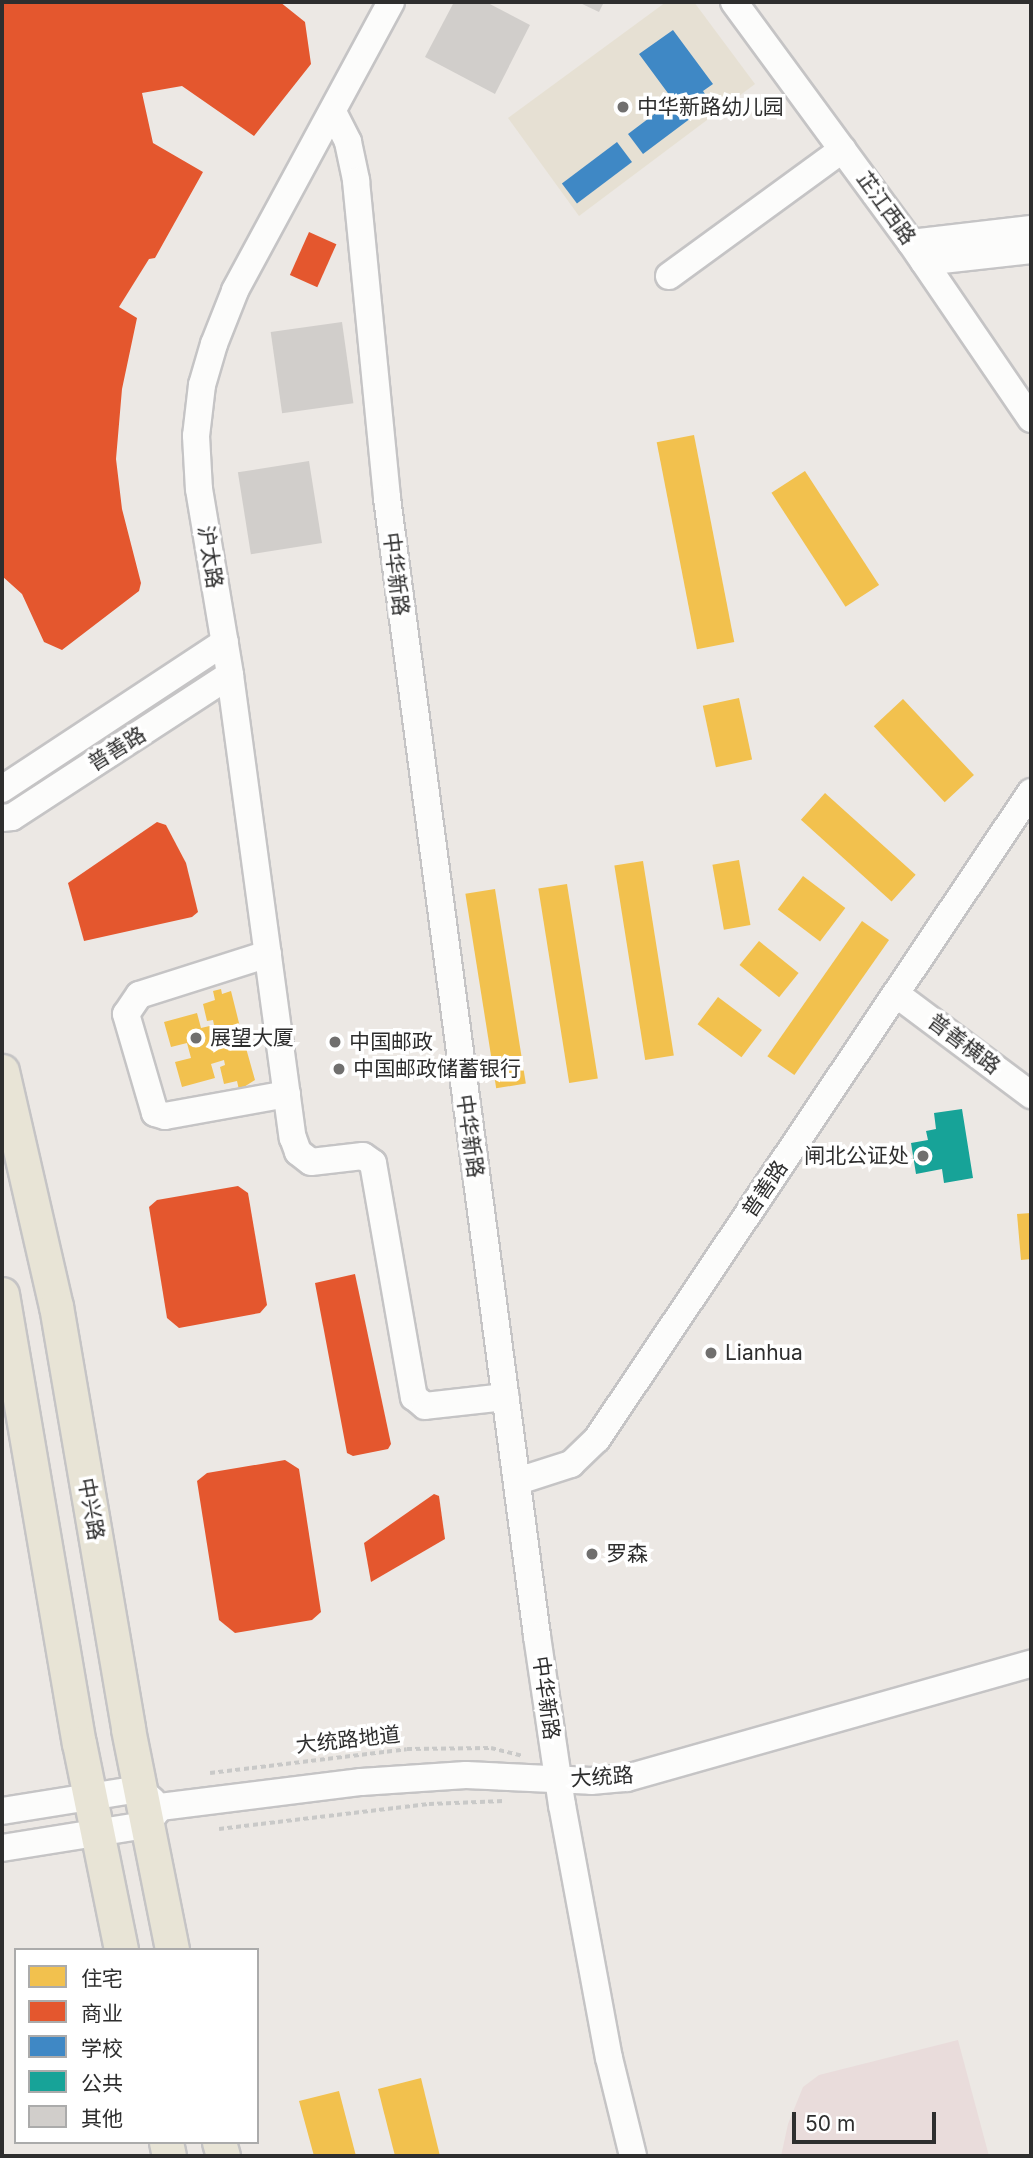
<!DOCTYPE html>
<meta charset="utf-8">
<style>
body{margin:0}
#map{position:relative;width:1033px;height:2158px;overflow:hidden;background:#ece8e4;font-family:Inter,"Noto Sans SC",sans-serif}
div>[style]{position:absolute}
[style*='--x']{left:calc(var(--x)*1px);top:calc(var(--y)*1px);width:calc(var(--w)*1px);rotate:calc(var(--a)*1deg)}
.education>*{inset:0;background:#e6e0d3}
.medical>*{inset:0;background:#e9dcdb}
.homes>*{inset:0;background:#f2c14e;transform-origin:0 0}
.shops>*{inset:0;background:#e4572e;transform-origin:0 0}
.schools>*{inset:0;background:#3f88c5;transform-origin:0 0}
.public>*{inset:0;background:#17a398}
.building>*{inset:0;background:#d1cecb;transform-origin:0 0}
.path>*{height:3.5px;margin-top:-1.75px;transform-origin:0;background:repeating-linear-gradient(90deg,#c9c9c8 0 5px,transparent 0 8.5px)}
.roads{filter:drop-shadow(2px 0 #c5c4c5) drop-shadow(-2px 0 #c5c4c5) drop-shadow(0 2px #c5c4c5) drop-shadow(0 -2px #c5c4c5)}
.minor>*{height:26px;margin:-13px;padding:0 13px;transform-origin:13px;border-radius:13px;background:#fcfcfb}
.major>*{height:33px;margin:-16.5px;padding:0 16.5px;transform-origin:16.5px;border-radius:16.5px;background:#e8e4d6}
.dots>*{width:19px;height:19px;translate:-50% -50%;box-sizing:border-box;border:4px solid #fff;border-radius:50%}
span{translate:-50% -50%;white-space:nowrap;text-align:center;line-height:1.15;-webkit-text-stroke:7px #fff;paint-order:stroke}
.poi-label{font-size:21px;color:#2e2e2e}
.left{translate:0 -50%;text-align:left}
.right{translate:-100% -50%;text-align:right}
.street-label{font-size:21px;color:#2e2e2e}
.frame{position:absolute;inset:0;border:4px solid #2e2e2e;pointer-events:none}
.legend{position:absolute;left:14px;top:1948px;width:245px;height:196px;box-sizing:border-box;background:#fff;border:2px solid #ababab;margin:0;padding:9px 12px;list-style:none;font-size:21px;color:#2e2e2e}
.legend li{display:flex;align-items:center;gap:14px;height:35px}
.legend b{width:35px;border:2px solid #ababab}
.scale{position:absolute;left:792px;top:2112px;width:144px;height:32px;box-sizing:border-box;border:4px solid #2e2e2e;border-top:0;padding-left:9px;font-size:21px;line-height:24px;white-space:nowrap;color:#2e2e2e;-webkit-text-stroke:5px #fff;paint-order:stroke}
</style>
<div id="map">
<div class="education">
<i style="clip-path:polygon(666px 2px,694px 2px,755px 84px,579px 216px,508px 118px)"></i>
</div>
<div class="medical">
<i style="clip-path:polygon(958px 2040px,989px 2156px,781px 2156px,788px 2124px,803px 2087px,819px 2075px)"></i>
</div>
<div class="homes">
<i style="left:694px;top:435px;width:211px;height:38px;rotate:79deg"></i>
<i style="left:805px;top:471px;width:136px;height:40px;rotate:57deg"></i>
<i style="left:739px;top:698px;width:63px;height:37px;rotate:78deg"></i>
<i style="left:903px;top:699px;width:104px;height:40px;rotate:47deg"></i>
<i style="left:825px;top:793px;width:122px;height:36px;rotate:42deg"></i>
<i style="left:739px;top:860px;width:66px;height:27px;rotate:80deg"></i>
<i style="left:643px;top:861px;width:197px;height:29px;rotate:81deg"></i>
<i style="left:803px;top:876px;width:53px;height:42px;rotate:37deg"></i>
<i style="left:567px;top:884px;width:197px;height:29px;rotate:81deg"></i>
<i style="left:495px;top:889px;width:197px;height:30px;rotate:81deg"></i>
<i style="left:862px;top:921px;width:33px;height:165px;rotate:35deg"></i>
<i style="left:759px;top:941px;width:51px;height:31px;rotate:39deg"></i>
<i style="clip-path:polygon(221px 989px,222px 994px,231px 991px,241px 1031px,223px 1036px,226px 1046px,244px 1041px,255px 1080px,239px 1090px,237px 1081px,224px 1084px,220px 1067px,225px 1065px,224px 1060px,211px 1064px,215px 1078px,182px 1087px,175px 1062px,191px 1058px,187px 1043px,171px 1047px,164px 1022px,197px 1013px,201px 1028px,214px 1025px,213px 1020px,207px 1021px,203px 1004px,215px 1000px,213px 991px)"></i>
<i style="left:718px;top:997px;width:55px;height:34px;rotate:37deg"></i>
<i style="clip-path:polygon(1031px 1213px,1031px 1259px,1021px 1260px,1017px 1214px)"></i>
<i style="clip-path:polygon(421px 2078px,440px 2156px,395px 2156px,378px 2089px)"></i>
<i style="clip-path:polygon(339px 2091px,356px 2156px,314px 2156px,299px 2101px)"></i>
</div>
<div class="shops">
<i style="clip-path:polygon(2px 2px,280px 2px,305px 22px,311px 64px,254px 136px,182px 86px,142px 93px,153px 143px,203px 172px,155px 258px,149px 259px,119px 307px,137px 318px,122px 389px,116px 459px,122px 509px,141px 583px,139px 591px,62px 650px,44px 642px,22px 594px,2px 576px)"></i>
<i style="left:309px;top:232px;width:30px;height:47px;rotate:24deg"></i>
<i style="clip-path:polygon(157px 822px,166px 825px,186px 863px,198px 912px,192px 917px,84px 941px,68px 883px)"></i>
<i style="clip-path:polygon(238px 1186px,248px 1193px,267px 1305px,260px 1313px,179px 1328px,167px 1318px,149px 1207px,157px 1200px)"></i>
<i style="clip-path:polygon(355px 1274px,391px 1444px,388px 1449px,353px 1456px,347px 1453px,315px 1283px)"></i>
<i style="clip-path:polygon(285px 1460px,299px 1469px,321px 1612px,312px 1620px,235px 1633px,219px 1620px,197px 1481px,207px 1473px)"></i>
<i style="clip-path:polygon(434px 1494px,439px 1496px,445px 1539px,371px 1582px,364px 1543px)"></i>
</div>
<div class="schools">
<i style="clip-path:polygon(673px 30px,713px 84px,703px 91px,711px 103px,643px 154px,628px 134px,673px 100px,639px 54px)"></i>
<i style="left:617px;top:142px;width:25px;height:69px;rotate:53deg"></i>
</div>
<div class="public">
<i style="clip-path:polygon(962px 1109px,973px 1178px,944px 1183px,942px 1169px,916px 1174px,911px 1143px,928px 1140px,926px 1131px,936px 1129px,934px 1113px)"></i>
</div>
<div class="building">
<i style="clip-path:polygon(454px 2px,486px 2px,530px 25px,495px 94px,425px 57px)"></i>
<i style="clip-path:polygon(578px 2px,604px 2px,599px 12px)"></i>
<i style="left:342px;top:322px;width:82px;height:72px;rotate:82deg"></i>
<i style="left:309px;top:461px;width:83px;height:72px;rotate:81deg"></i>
</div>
<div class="path">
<i style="--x:210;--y:1773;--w:198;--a:-6.9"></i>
<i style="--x:407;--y:1749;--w:84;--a:-0.7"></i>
<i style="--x:491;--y:1748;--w:33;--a:14"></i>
<i style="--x:219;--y:1829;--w:211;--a:-6.8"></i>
<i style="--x:429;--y:1804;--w:75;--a:-2.3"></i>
</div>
<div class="roads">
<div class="minor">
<i style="--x:391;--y:2;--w:328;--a:118.4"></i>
<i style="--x:235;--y:291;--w:57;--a:111.6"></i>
<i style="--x:214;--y:344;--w:43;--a:106.3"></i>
<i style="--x:202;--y:385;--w:51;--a:96.7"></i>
<i style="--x:196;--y:436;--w:53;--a:86.8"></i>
<i style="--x:199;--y:489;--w:189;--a:80.5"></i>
<i style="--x:230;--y:675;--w:467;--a:82.3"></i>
<i style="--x:293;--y:1138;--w:15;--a:70"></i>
<i style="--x:298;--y:1152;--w:16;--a:38"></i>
<i style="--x:311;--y:1162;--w:52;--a:-6.6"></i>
<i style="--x:363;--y:1156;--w:12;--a:35"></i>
<i style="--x:373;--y:1163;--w:238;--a:80.1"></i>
<i style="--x:414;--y:1397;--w:14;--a:39"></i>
<i style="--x:425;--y:1406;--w:81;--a:-6.4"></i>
<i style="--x:734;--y:2;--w:299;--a:53.7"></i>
<i style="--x:911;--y:243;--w:213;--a:55.7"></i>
<i style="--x:334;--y:114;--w:31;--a:63"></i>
<i style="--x:348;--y:142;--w:40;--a:78"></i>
<i style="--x:356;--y:181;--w:319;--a:84.4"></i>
<i style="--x:387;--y:498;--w:1148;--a:82.49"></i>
<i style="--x:537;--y:1636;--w:171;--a:81.6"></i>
<i style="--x:562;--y:1805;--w:257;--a:79.5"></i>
<i style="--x:609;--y:2058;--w:101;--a:76.2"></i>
<i style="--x:911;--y:243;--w:121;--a:-6.7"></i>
<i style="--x:924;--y:262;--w:108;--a:-6.4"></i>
<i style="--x:669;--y:276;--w:215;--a:-36.1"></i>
<i style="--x:2;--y:789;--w:267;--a:-33.4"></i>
<i style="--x:2;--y:818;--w:10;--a:-6"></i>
<i style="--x:12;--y:817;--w:260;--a:-33.1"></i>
<i style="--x:268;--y:954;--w:135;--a:162.4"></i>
<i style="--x:139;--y:995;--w:23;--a:124"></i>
<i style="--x:126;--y:1014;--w:103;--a:73.7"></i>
<i style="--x:155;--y:1113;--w:10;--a:17"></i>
<i style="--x:165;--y:1116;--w:124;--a:-10.2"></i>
<i style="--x:896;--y:994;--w:169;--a:36.8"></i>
<i style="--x:518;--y:1481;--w:56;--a:-17.8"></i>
<i style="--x:571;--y:1464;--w:36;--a:-44"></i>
<i style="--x:597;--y:1439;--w:779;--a:-56.15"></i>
<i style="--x:2;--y:1811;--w:139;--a:-9.1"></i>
<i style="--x:139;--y:1789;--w:18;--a:41"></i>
<i style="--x:2;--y:1848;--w:146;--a:-9.1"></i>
<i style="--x:146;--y:1825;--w:23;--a:-52"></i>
<i style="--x:160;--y:1807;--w:203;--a:-7.1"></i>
<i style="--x:361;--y:1782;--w:105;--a:-3.8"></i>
<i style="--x:466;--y:1775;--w:125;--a:2.7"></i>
<i style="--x:591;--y:1781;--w:36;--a:-5"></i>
<i style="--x:627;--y:1778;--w:420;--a:-15.8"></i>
</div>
<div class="major">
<i style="--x:2;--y:1071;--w:241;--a:77.1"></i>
<i style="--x:56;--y:1306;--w:429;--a:80.3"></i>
<i style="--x:128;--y:1729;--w:225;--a:78.7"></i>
<i style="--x:2;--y:1294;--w:456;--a:80.3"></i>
<i style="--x:79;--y:1743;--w:211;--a:78.5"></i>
<i style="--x:166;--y:2142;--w:14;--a:78"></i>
<i style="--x:219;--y:2142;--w:15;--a:74"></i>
</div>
</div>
<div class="dots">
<i style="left:623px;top:107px;background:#706f6e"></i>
<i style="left:196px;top:1038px;background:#706f6e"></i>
<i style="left:335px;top:1042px;background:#706f6e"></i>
<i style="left:339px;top:1069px;background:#706f6e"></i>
<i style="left:923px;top:1156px;background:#706f6e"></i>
<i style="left:711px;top:1353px;background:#706f6e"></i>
<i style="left:592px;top:1554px;background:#706f6e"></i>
</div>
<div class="poi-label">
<span class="left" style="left:637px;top:107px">中华新路幼儿园</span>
<span class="left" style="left:210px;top:1038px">展望大厦</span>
<span class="left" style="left:349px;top:1042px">中国邮政</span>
<span class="left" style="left:353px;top:1069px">中国邮政储蓄银行</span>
<span class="right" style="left:909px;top:1156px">闸北公证处</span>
<span class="left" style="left:725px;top:1353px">Lianhua</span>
<span class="left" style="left:606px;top:1554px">罗森</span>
</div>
<div class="street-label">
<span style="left:886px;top:208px;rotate:54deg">芷江西路</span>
<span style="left:210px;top:557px;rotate:81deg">沪太路</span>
<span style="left:396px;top:574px;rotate:83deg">中华新路</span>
<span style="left:117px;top:749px;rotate:-32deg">普善路</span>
<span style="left:964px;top:1044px;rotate:37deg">普善横路</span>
<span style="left:470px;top:1136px;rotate:82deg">中华新路</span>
<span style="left:765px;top:1189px;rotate:-56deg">普善路</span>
<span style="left:91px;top:1509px;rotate:80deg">中兴路</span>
<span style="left:546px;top:1698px;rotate:82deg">中华新路</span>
<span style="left:348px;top:1740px;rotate:-6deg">大统路地道</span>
<span style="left:602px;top:1777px;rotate:-4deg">大统路</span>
</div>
<div class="frame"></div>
<ul class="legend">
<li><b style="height:19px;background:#f2c14e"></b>住宅</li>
<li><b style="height:19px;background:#e4572e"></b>商业</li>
<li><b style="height:19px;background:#3f88c5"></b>学校</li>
<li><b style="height:19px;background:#17a398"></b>公共</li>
<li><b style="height:19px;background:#d1cecb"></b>其他</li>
</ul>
<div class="scale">50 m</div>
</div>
